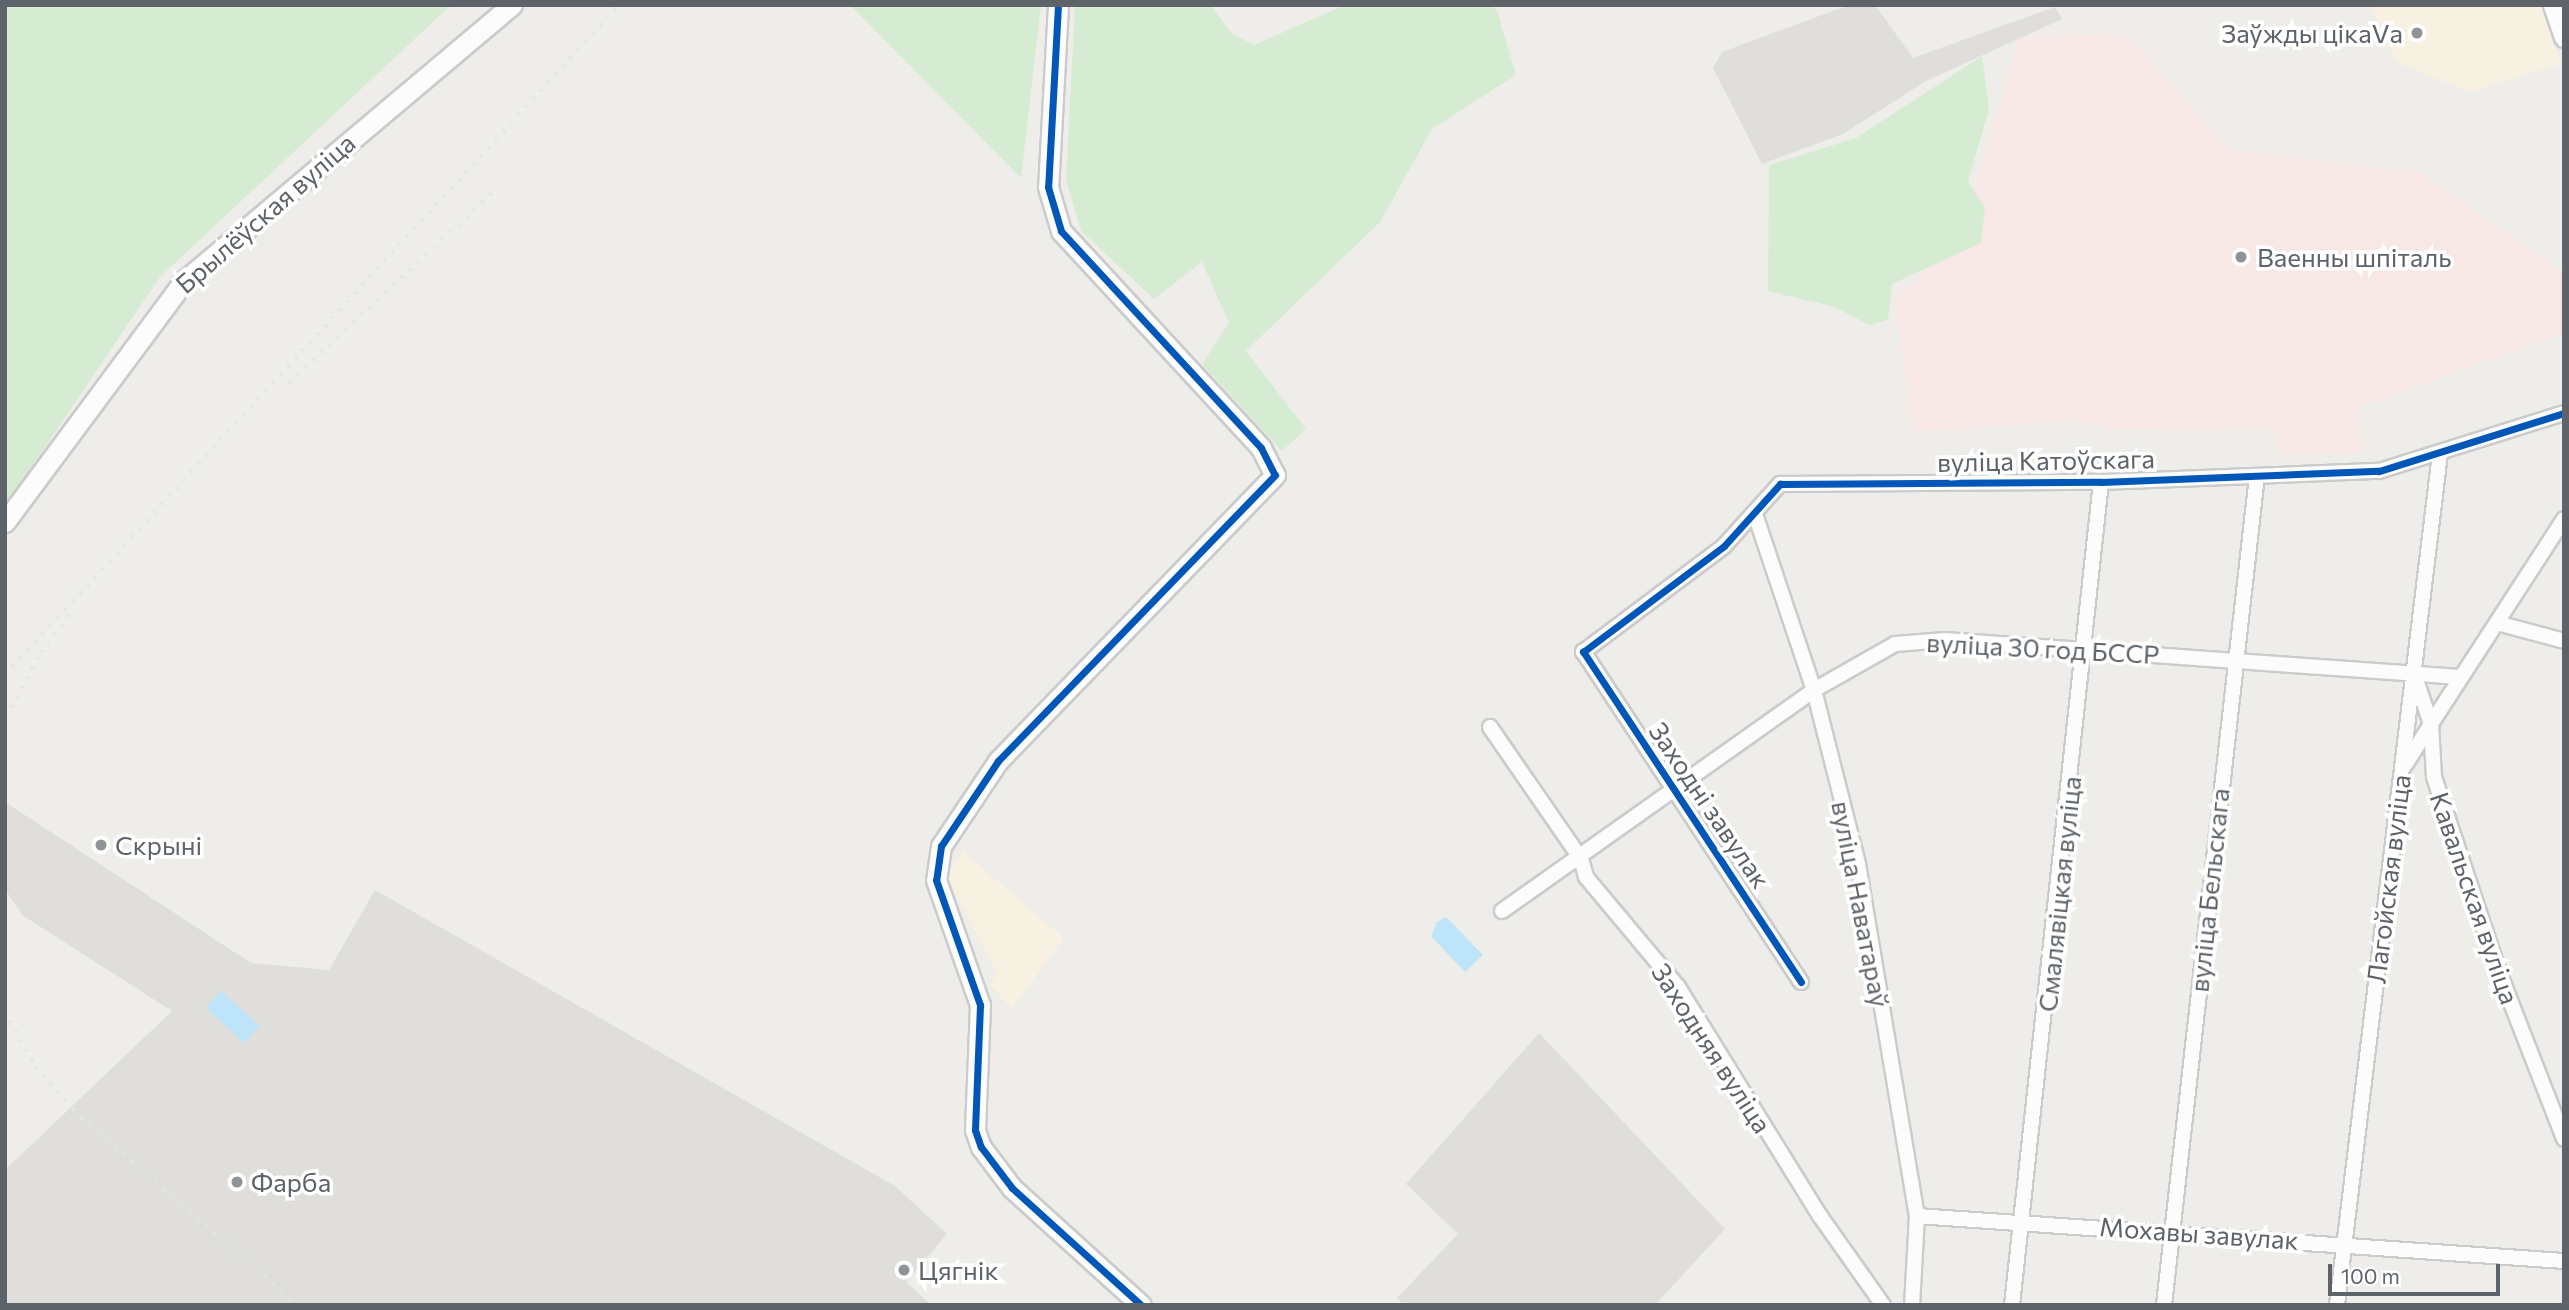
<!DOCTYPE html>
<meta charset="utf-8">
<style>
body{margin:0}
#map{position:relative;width:2569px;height:1310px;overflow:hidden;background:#eeede9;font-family:Commissioner,sans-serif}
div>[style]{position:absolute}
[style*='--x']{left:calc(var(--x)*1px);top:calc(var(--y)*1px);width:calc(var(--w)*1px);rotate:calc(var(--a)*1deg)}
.commercial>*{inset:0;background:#f7f1e2}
.industrial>*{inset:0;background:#dfdeda}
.medical>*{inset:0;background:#f7e7e5}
.green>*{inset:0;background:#d6ecd2}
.water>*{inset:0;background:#bde4f8;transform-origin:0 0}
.roads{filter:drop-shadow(2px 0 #cbcbcb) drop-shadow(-2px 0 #cbcbcb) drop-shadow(0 2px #cbcbcb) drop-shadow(0 -2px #cbcbcb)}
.street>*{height:14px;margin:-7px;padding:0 7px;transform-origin:7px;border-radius:7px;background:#fcfcfc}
.secondary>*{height:19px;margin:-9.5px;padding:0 9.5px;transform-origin:9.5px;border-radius:9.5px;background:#fcfcfc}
.rail>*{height:3.5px;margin-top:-1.75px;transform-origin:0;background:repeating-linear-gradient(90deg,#e3e4e3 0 2px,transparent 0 11px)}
.cycleway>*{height:7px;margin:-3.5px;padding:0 3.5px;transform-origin:3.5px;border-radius:3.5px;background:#0057b8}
.dots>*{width:19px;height:19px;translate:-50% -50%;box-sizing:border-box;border:4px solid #fff;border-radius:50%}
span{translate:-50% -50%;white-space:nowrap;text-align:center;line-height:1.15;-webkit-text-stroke:7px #fff;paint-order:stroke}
.poi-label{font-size:26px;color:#5d6368}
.right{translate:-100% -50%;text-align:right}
.left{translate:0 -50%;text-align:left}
.street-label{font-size:26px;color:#5d6368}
.frame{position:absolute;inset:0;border:7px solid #5d6368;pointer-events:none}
.scale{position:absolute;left:2328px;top:1264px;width:172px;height:32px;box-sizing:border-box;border:4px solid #5d6368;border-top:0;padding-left:9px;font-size:21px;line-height:24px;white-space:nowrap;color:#5d6368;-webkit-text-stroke:5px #fff;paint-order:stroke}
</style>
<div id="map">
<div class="commercial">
<i style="clip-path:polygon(2370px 5px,2540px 5px,2561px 64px,2469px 92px,2396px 62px)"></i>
<i style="clip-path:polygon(963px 851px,1064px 938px,1012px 1009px,991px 986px,997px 973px,947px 877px)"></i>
</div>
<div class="industrial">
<i style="clip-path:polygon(1849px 5px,1875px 5px,1913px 58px,2055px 7px,2062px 19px,1926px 81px,1843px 134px,1762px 164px,1713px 68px,1722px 52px)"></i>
<i style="clip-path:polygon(5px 802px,251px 963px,329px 970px,375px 890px,895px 1186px,947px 1234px,906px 1282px,931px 1305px,5px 1305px,5px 1170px,172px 1011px,22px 915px,5px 889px)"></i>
<i style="clip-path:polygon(1539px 1033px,1725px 1229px,1655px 1305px,1404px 1305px,1397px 1298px,1458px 1234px,1406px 1184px)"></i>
</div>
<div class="medical">
<i style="clip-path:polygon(2105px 33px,2132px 40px,2228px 149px,2421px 173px,2564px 273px,2564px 333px,2359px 407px,2362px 453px,2278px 455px,2273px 428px,2112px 430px,2077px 420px,1913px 432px,1895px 300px,1960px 240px,2019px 39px)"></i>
</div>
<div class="green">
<i style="clip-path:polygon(5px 5px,451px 5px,160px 277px,5px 506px)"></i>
<i style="clip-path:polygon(850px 5px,1041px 5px,1021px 178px)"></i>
<i style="clip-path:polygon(1075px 5px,1211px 5px,1231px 33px,1254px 45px,1345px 5px,1491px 5px,1497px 11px,1516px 75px,1432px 129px,1380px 222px,1246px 351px,1306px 429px,1282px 451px,1202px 364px,1229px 323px,1202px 262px,1154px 299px,1081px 231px,1066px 180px)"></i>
<i style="clip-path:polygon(1982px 56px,1989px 109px,1968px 182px,1985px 208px,1981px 243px,1892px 284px,1888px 320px,1869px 325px,1835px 307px,1768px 291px,1769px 165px,1856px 138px)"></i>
</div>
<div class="water">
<i style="clip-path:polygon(1446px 917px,1483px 955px,1465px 972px,1431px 936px,1437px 922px)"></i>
<i style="left:221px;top:991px;width:52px;height:23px;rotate:42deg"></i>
</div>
<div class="roads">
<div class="street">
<i style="--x:1755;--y:514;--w:186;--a:71.5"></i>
<i style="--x:1814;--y:690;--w:179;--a:75.8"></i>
<i style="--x:1858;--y:864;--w:357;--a:80.5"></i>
<i style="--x:1917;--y:1216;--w:89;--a:93.2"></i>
<i style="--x:2564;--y:519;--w:244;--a:123"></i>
<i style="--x:2431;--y:724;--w:53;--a:86.8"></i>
<i style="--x:2434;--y:777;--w:206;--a:71.6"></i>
<i style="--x:2499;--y:972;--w:179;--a:68.7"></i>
<i style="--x:2497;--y:623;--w:69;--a:15"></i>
<i style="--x:1490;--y:727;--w:160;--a:55.4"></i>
<i style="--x:1581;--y:859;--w:19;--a:74"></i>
<i style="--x:1586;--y:877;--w:143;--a:50.1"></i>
<i style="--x:1678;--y:987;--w:269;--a:58.2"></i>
<i style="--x:1820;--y:1216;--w:109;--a:54.7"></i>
<i style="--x:2405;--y:765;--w:49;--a:-57.6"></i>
<i style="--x:2431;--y:724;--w:50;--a:-108.8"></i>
<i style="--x:1502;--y:911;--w:382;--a:-35.3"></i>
<i style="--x:1814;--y:690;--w:93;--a:-29.6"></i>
<i style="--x:1895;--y:644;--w:50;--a:-4.6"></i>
<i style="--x:1945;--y:640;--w:516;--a:4.11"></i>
<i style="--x:1801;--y:982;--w:396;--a:-123.4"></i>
<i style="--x:1583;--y:652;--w:176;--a:-36.9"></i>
<i style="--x:1724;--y:546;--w:84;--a:-47.9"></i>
<i style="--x:1780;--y:484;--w:321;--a:-0.4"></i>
<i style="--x:2101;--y:482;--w:278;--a:-2.3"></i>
<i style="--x:2379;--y:471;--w:194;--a:-17.4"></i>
<i style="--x:1917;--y:1216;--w:649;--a:3.98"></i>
<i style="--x:2012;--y:1305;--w:828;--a:-83.83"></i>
<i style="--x:2164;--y:1305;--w:834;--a:-83.6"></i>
<i style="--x:2337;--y:1305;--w:857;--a:-83.1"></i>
</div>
<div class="secondary">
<i style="--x:1058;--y:5;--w:182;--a:93.1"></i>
<i style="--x:1048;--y:187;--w:46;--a:73.5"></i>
<i style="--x:1061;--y:231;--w:295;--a:47.3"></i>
<i style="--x:1261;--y:448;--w:30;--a:63"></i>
<i style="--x:1275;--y:475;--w:398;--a:134.1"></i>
<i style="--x:998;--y:761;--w:102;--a:123.8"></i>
<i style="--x:941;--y:846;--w:34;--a:98"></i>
<i style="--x:936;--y:880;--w:133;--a:70.6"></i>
<i style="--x:980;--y:1005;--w:125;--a:92.3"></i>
<i style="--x:975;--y:1130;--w:18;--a:71"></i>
<i style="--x:981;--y:1147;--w:51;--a:52.9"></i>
<i style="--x:1012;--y:1188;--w:174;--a:42.2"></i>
<i style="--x:2553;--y:5;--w:34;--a:71"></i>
<i style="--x:5;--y:522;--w:300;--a:-53.4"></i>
<i style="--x:184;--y:281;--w:429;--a:-40.1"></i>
</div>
</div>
<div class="rail">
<i style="--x:289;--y:383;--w:279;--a:-43.1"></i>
<i style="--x:5;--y:675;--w:909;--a:-47.5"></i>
<i style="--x:5;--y:717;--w:74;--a:-61"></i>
<i style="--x:41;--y:652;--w:48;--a:-52.7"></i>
<i style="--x:5;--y:1011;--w:64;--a:61"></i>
<i style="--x:36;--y:1067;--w:57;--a:49.3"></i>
<i style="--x:73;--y:1110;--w:297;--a:41"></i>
</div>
<div class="cycleway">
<i style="--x:1058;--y:5;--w:182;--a:93.1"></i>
<i style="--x:1048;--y:187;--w:46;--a:73.5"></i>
<i style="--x:1061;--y:231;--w:295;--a:47.3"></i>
<i style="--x:1261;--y:448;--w:30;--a:63"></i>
<i style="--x:1275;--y:475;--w:398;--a:134.1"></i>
<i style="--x:998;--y:761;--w:102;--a:123.8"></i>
<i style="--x:941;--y:846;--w:34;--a:98"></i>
<i style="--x:936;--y:880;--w:133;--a:70.6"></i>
<i style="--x:980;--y:1005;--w:125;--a:92.3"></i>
<i style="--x:975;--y:1130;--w:18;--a:71"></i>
<i style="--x:981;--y:1147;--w:51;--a:52.9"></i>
<i style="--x:1012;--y:1188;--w:174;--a:42.2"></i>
<i style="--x:1801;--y:982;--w:396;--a:-123.4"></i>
<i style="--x:1583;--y:652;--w:176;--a:-36.9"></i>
<i style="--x:1724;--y:546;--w:84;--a:-47.9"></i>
<i style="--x:1780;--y:484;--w:321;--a:-0.4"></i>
<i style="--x:2101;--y:482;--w:278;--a:-2.3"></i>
<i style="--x:2379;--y:471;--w:194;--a:-17.4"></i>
</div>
<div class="dots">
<i style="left:2417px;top:33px;background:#909395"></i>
<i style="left:2241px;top:257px;background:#909395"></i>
<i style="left:101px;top:845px;background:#909395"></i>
<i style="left:237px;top:1182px;background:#909395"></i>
<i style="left:904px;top:1270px;background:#909395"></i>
</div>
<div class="poi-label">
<span class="right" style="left:2403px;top:33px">Заўжды цікаVа</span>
<span class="left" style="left:2257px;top:257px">Ваенны шпіталь</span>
<span class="left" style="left:115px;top:845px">Скрыні</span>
<span class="left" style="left:251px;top:1182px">Фарба</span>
<span class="left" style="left:918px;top:1270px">Цягнік</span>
</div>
<div class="street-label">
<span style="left:265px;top:213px;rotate:-41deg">Брылёўская вуліца</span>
<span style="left:2046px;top:460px;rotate:-1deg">вуліца Катоўскага</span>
<span style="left:2043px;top:648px;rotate:3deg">вуліца 30 год БССР</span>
<span style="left:1710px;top:805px;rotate:56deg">Заходні завулак</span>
<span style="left:2388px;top:879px;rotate:-83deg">Лагойская вуліца</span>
<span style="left:2209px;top:890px;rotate:-84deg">вуліца Бельскага</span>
<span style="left:2059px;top:894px;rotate:-84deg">Смалявіцкая вуліца</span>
<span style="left:2475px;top:898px;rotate:71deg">Кавальская вуліца</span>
<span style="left:1861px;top:904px;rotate:79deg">вуліца Наватараў</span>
<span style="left:1712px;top:1048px;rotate:57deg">Заходняя вуліца</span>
<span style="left:2199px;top:1233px;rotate:4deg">Мохавы завулак</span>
</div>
<div class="frame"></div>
<div class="scale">100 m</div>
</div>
